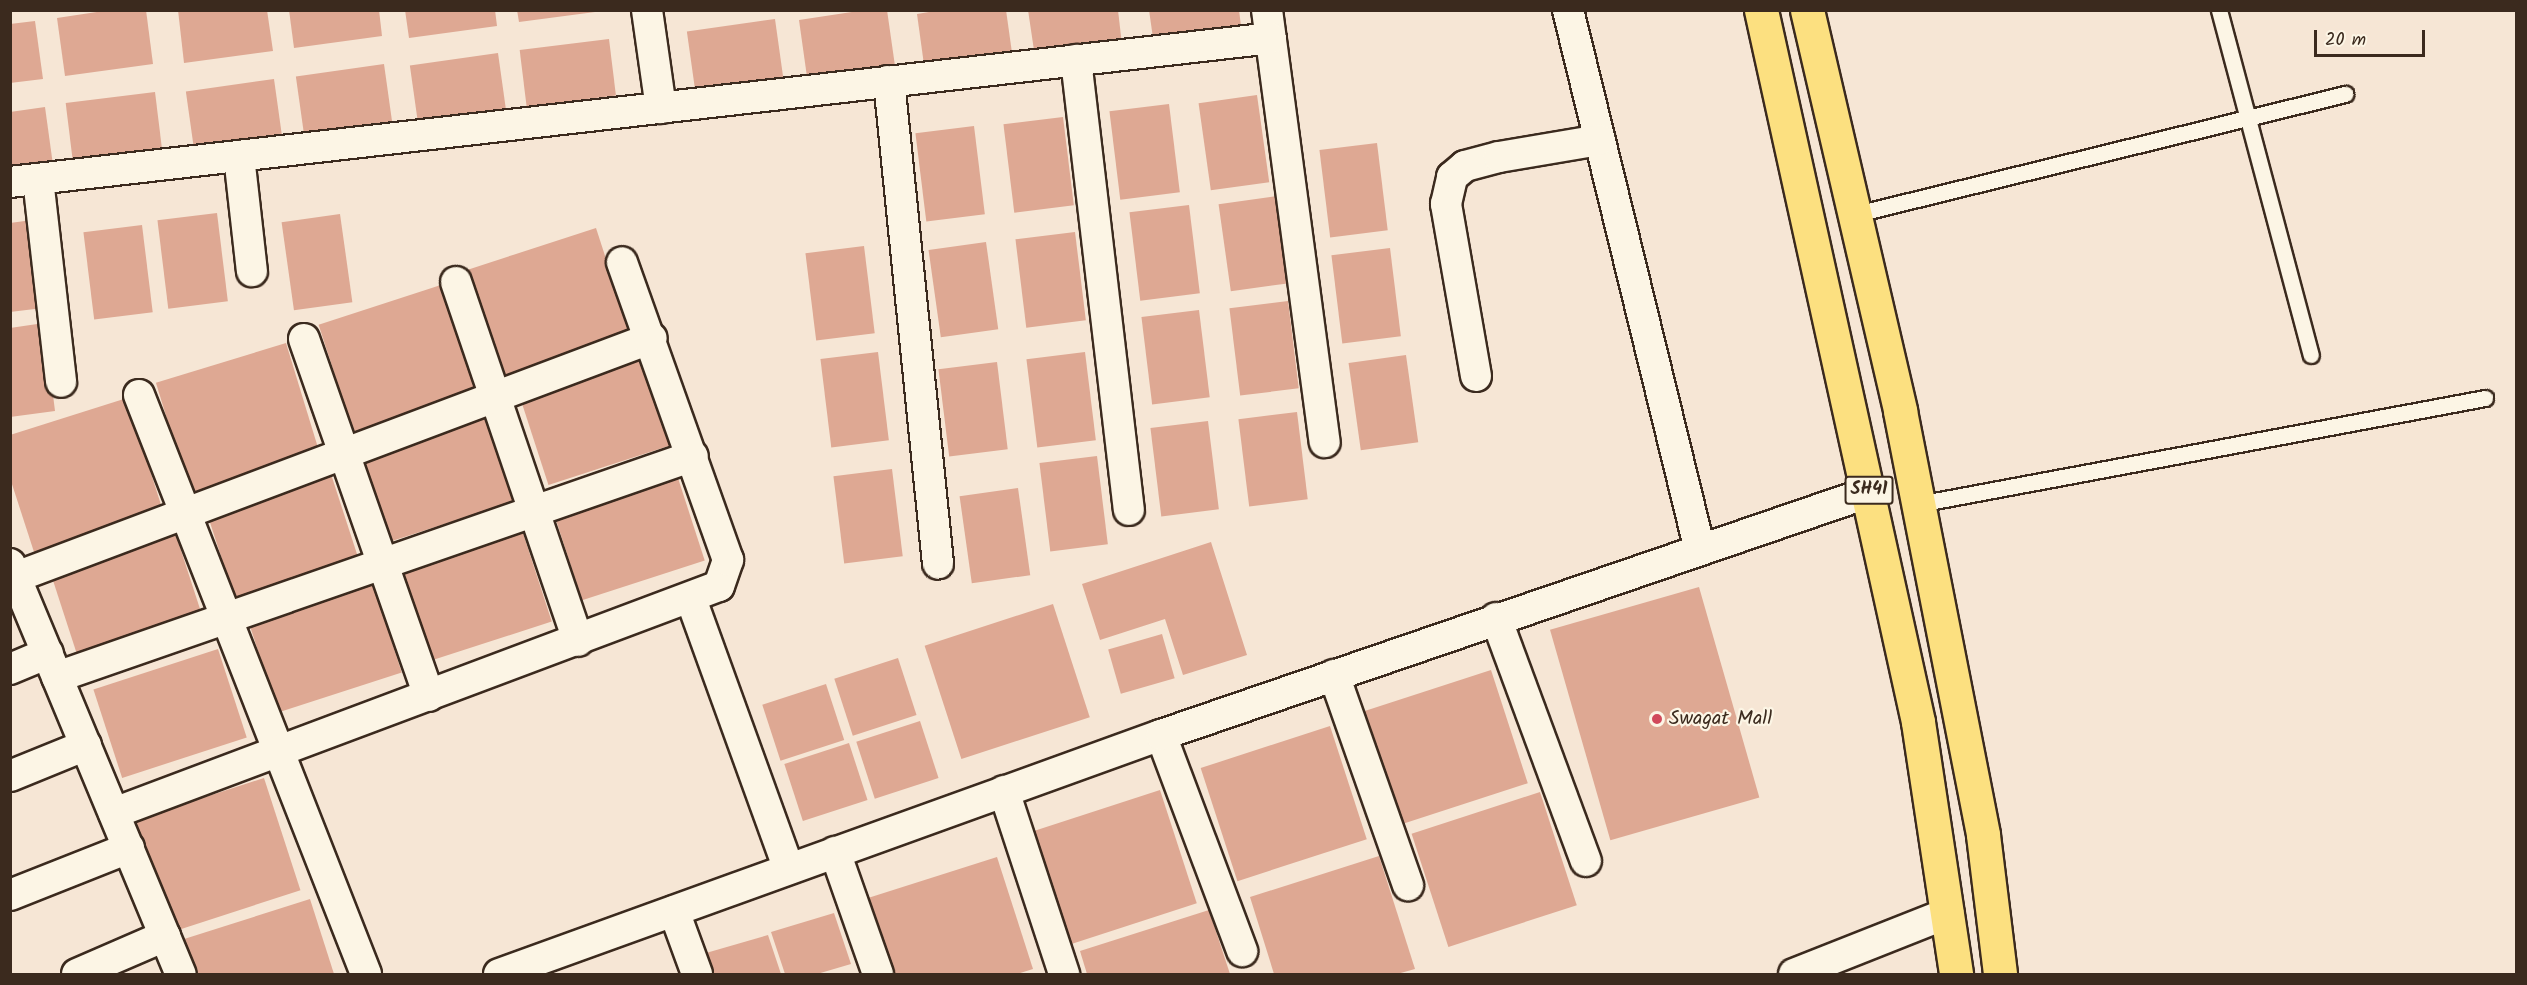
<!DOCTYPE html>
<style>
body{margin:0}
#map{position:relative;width:2527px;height:985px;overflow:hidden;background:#f6e6d5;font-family:Kalam,sans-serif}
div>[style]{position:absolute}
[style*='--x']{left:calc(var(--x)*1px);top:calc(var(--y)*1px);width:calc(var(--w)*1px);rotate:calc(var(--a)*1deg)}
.building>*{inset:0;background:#dea893;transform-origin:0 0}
.roads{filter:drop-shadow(2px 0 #3b2a1e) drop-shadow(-2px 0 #3b2a1e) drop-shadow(0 2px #3b2a1e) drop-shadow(0 -2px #3b2a1e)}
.lane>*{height:15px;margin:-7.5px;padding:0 7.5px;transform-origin:7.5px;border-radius:7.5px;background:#fcf5e5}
.street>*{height:30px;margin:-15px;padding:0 15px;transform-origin:15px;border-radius:15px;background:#fcf5e5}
.primary>*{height:33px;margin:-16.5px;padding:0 16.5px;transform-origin:16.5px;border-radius:16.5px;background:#fce080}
.dots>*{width:16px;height:16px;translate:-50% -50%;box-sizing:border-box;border:3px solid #fcf5e5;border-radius:50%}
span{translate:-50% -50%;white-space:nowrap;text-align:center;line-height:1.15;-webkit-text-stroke:4.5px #fcf5e5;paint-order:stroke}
.shield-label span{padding:2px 4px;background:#fcf5e5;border:2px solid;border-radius:4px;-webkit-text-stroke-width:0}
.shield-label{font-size:18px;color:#3b2a1e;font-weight:700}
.poi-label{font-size:20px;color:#3b2a1e}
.left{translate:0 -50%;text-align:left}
.frame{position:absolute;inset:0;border:12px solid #3b2a1e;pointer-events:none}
.scale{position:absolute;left:2314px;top:30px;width:111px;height:27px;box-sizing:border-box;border:3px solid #3b2a1e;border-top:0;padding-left:8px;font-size:18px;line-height:21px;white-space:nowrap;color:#3b2a1e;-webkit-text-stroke:4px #fcf5e5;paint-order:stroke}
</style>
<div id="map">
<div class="building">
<i style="clip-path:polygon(110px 10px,146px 10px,153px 64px,65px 76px,57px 18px)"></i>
<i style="clip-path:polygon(178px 10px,267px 10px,273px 51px,184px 63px)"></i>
<i style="clip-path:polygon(289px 10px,379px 10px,382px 36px,294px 48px)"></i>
<i style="clip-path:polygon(405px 10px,495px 10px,497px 26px,409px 38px)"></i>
<i style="clip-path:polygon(517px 10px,594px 10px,595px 12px,519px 22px)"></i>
<i style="clip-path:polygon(865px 10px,887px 10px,895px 66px,807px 77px,799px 20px)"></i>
<i style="clip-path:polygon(941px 10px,1006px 10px,1013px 60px,925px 72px,917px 14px)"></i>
<i style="clip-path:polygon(1028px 10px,1118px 10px,1122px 45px,1035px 57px)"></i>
<i style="clip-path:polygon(1149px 10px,1239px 10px,1241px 26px,1153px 38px)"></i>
<i style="left:775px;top:19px;width:59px;height:89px;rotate:82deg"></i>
<i style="clip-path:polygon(35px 21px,43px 79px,10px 83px,10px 24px)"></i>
<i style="left:609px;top:39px;width:57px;height:90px;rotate:83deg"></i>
<i style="left:498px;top:53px;width:60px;height:89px;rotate:82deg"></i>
<i style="left:384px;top:64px;width:59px;height:89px;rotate:82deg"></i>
<i style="left:274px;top:79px;width:59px;height:89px;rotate:82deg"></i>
<i style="left:155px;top:92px;width:58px;height:90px;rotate:83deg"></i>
<i style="left:1257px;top:95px;width:88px;height:59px;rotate:82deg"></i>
<i style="left:1169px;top:104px;width:89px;height:60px;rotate:83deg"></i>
<i style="clip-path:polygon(45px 107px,53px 165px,10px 171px,10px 112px)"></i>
<i style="left:1063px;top:117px;width:89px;height:60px;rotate:83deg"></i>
<i style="left:974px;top:126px;width:89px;height:59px;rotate:83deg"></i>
<i style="left:1377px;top:143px;width:88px;height:58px;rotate:83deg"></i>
<i style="left:1277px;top:196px;width:88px;height:59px;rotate:82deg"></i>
<i style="left:1189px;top:205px;width:89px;height:60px;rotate:83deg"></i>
<i style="left:217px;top:213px;width:89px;height:60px;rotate:83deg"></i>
<i style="left:340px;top:214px;width:89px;height:59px;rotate:82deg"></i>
<i style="clip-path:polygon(32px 220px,43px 308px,10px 312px,10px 223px)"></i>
<i style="left:142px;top:225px;width:88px;height:59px;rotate:83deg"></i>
<i style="left:596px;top:228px;width:119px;height:134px;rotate:72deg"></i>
<i style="left:1075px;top:232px;width:89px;height:60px;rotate:83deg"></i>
<i style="left:986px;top:242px;width:88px;height:58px;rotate:82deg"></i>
<i style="left:864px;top:246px;width:88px;height:59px;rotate:83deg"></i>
<i style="left:1390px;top:248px;width:89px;height:59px;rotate:83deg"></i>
<i style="left:447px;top:283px;width:118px;height:135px;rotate:72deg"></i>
<i style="left:1288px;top:301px;width:88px;height:59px;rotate:83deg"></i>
<i style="left:1199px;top:310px;width:88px;height:58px;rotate:83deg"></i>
<i style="clip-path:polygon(44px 323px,55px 411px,10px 417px,10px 328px)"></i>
<i style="left:286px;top:343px;width:117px;height:136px;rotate:73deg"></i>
<i style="left:878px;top:352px;width:89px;height:58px;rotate:83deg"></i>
<i style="left:1085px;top:352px;width:89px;height:59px;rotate:83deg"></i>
<i style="left:644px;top:355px;width:94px;height:131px;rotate:72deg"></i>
<i style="left:1406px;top:355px;width:88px;height:58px;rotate:82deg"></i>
<i style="left:997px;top:362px;width:88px;height:59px;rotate:83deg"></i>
<i style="clip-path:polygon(127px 398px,163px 511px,34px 552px,10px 478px,10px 435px)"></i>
<i style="left:485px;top:412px;width:94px;height:130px;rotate:72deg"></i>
<i style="left:1297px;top:412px;width:88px;height:59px;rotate:83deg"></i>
<i style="left:1208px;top:421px;width:89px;height:58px;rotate:83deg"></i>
<i style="left:1097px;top:456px;width:89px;height:58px;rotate:83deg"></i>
<i style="left:892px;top:469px;width:88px;height:59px;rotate:83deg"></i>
<i style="left:330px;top:471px;width:92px;height:130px;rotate:72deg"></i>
<i style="left:676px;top:472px;width:93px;height:129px;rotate:72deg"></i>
<i style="left:1018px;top:488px;width:88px;height:59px;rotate:82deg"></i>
<i style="left:175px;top:532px;width:92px;height:131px;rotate:72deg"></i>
<i style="left:523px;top:533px;width:93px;height:130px;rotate:72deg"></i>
<i style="clip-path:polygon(1211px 542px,1247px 655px,1183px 675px,1165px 619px,1100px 640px,1082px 584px)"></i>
<i style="left:373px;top:584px;width:93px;height:130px;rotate:72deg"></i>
<i style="left:1699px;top:587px;width:219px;height:155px;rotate:74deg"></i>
<i style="left:1053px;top:604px;width:119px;height:135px;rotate:72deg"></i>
<i style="left:1162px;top:634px;width:46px;height:56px;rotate:74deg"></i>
<i style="left:218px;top:649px;width:93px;height:131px;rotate:72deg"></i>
<i style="left:898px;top:658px;width:60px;height:67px;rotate:72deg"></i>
<i style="left:1491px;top:670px;width:119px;height:136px;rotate:72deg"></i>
<i style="left:826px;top:684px;width:59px;height:67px;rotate:72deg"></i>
<i style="left:920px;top:721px;width:60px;height:67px;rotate:72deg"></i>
<i style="left:1330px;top:726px;width:119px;height:136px;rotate:72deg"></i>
<i style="left:849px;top:743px;width:60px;height:68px;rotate:72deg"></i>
<i style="left:264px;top:778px;width:118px;height:135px;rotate:72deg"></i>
<i style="left:1160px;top:790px;width:119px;height:135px;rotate:72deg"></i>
<i style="left:1540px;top:792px;width:119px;height:135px;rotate:72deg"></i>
<i style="clip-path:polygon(1379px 856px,1415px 969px,1397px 974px,1274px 974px,1250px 897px)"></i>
<i style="clip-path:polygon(997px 857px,1033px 969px,1017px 974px,892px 974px,868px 898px)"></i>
<i style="clip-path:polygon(310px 899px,334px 974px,192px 974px,181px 940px)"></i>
<i style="clip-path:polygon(1209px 910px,1230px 974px,1087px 974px,1080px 951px)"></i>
<i style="clip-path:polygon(834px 913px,851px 964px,817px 974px,785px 974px,771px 932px)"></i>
<i style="clip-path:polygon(768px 935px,781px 974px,714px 974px,706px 953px)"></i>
</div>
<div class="roads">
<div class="lane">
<i style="--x:2219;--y:10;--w:357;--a:75.1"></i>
<i style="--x:1856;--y:214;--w:504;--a:-13.79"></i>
<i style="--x:1918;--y:504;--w:577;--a:-10.59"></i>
</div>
<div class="street">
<i style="--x:647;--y:10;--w:99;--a:81.9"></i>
<i style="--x:1267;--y:10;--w:436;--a:82.4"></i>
<i style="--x:1568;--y:10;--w:552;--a:76.27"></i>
<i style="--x:1076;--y:60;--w:453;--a:83.3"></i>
<i style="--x:889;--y:81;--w:485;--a:84.2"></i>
<i style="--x:239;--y:156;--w:116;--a:83.6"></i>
<i style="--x:38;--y:179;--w:204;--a:83.5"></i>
<i style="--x:10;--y:182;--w:1269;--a:-6.51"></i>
<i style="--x:456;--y:282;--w:379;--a:71.2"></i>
<i style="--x:304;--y:339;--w:378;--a:70.7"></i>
<i style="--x:1476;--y:376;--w:175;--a:-99.9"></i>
<i style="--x:1446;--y:204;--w:28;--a:-77"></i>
<i style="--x:1452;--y:177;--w:17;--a:-40"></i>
<i style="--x:1465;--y:166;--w:35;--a:-15"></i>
<i style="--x:1499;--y:157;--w:102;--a:-9.6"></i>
<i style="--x:139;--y:395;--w:622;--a:68.59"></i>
<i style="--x:10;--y:564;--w:444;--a:67.4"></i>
<i style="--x:16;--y:577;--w:679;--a:-20.6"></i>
<i style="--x:691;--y:599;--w:287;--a:70.1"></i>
<i style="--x:1496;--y:618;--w:259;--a:69.7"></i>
<i style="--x:10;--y:669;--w:41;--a:-22.8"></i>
<i style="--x:1334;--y:675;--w:223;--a:70.6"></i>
<i style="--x:57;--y:677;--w:673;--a:-19.16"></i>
<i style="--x:1161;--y:735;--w:231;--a:69.4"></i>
<i style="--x:10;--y:776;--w:82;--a:-22.2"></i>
<i style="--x:1004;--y:791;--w:193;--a:71.8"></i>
<i style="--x:114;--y:813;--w:646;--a:-20.57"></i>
<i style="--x:719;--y:586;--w:28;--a:-71"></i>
<i style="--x:728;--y:560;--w:316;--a:-109.6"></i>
<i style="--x:835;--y:852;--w:129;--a:70.6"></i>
<i style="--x:10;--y:895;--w:128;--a:-21.6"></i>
<i style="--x:674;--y:911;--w:67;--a:69.9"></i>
<i style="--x:77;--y:974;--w:96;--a:-23.4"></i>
<i style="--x:499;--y:974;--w:704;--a:-19.85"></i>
<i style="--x:1161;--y:735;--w:749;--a:-18.92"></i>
<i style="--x:1794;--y:974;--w:166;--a:-21.6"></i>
</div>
<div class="primary">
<i style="--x:1761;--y:10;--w:729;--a:77.56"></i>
<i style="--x:1918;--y:722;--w:255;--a:81.4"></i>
<i style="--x:1807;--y:10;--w:412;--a:76.9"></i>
<i style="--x:1900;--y:411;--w:432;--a:78.9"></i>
<i style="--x:1983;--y:835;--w:140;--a:83"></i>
</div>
</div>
<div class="dots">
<i style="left:1657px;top:719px;background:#d1495b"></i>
</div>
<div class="shield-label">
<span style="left:1869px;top:490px">SH41</span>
</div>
<div class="poi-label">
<span class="left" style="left:1669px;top:719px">Swagat Mall</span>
</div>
<div class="frame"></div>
<div class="scale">20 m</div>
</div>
